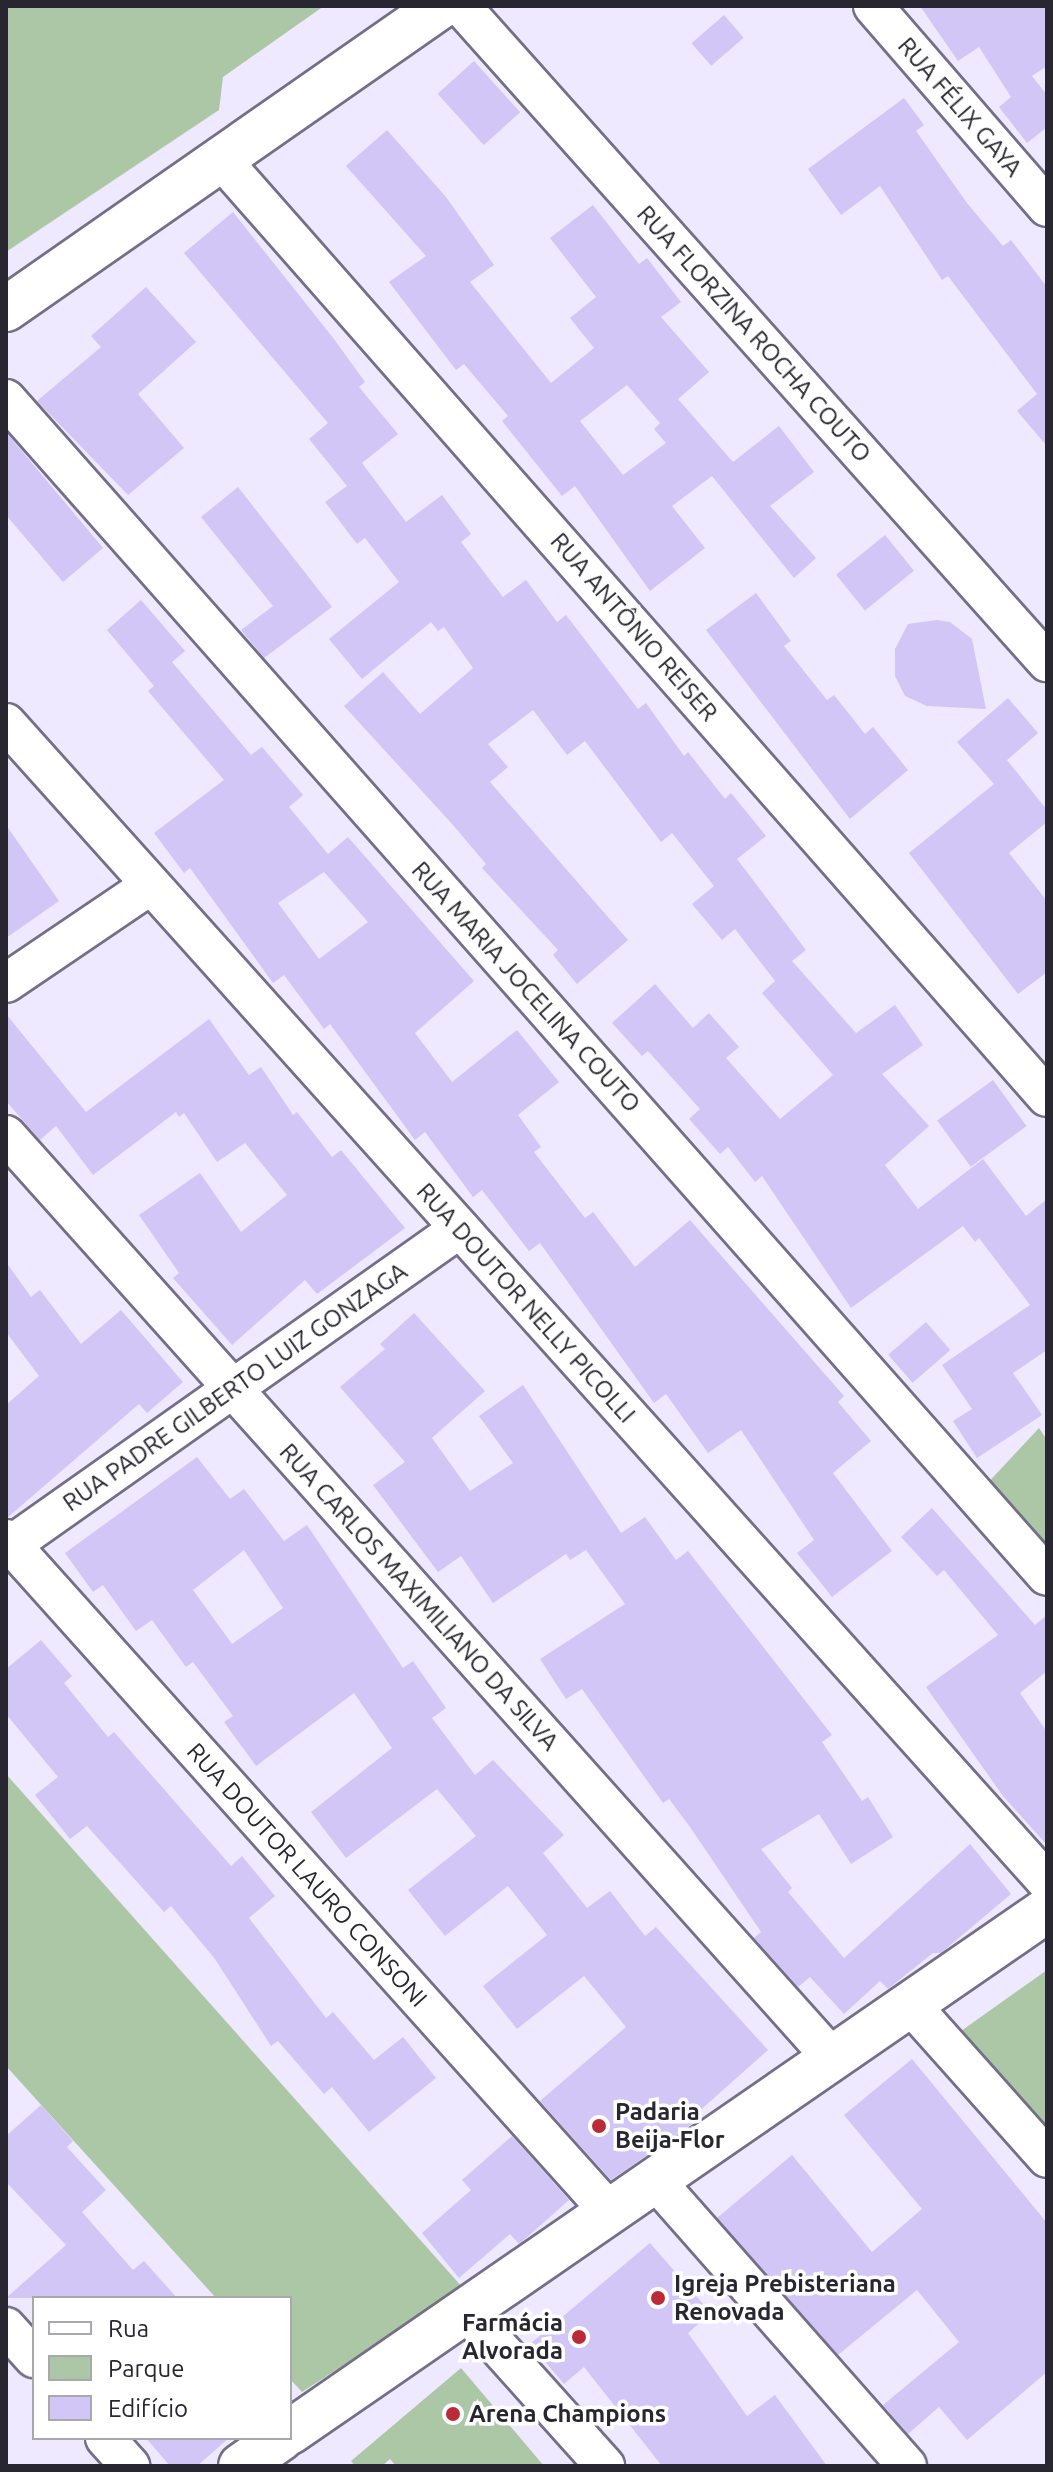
<!DOCTYPE html>
<meta charset="utf-8">
<style>
body{margin:0}
#map{position:relative;width:1053px;height:2472px;overflow:hidden;background:#eee9fe;font-family:Ubuntu,sans-serif}
div>[style]{position:absolute}
[style*='--x']{left:calc(var(--x)*1px);top:calc(var(--y)*1px);width:calc(var(--w)*1px);rotate:calc(var(--a)*1deg)}
.green>*{inset:0;background:#acc7a6}
.building>*{inset:0;background:#d1c6f6;transform-origin:0 0}
.roads{filter:drop-shadow(2px 0 #746f86) drop-shadow(-2px 0 #746f86) drop-shadow(0 2px #746f86) drop-shadow(0 -2px #746f86)}
.street>*{height:38px;margin:-19px;padding:0 19px;transform-origin:19px;border-radius:19px;background:#fff}
.secondary>*{height:44px;margin:-22px;padding:0 22px;transform-origin:22px;border-radius:22px;background:#fff}
.dots>*{width:22px;height:22px;translate:-50% -50%;box-sizing:border-box;border:4px solid #fff;border-radius:50%}
span{translate:-50% -50%;white-space:nowrap;text-align:center;line-height:1.15;-webkit-text-stroke:7px #fff;paint-order:stroke}
.street-label{font-size:24px;color:#282630}
.poi-label{font-size:24px;color:#282630;font-weight:700}
.left{translate:0 -50%;text-align:left}
.right{translate:-100% -50%;text-align:right}
.frame{position:absolute;inset:0;border:8px solid #282630;pointer-events:none}
.legend{position:absolute;left:32px;top:2296px;width:260px;height:144px;box-sizing:border-box;background:#fff;border:2px solid #a9a8ac;margin:0;padding:10px 14px;list-style:none;font-size:24px;color:#282630}
.legend li{display:flex;align-items:center;gap:16px;height:40px}
.legend b{width:40px;border:2px solid #a9a8ac}
</style>
<div id="map">
<div class="green">
<i style="clip-path:polygon(6px 6px,324px 6px,223px 77px,219px 110px,6px 252px)"></i>
<i style="clip-path:polygon(1039px 1428px,1047px 1440px,1047px 1561px,983px 1488px)"></i>
<i style="clip-path:polygon(6px 1774px,463px 2288px,302px 2392px,290px 2379px,290px 2298px,216px 2298px,6px 2066px)"></i>
<i style="clip-path:polygon(1047px 1970px,1047px 2144px,954px 2036px)"></i>
<i style="clip-path:polygon(461px 2368px,544px 2466px,396px 2466px,390px 2459px,382px 2466px,355px 2466px,351px 2461px)"></i>
</div>
<div class="building">
<i style="clip-path:polygon(920px 6px,1047px 6px,1047px 66px,1032px 76px,1047px 95px,1047px 127px,1027px 143px,999px 107px,1011px 97px,979px 47px,958px 61px)"></i>
<i style="left:724px;top:15px;width:30px;height:43px;rotate:49deg"></i>
<i style="left:474px;top:61px;width:69px;height:49px;rotate:48deg"></i>
<i style="clip-path:polygon(904px 98px,924px 125px,916px 131px,967px 203px,1003px 246px,1011px 240px,1047px 287px,1047px 446px,1017px 411px,1037px 394px,948px 276px,942px 280px,880px 186px,841px 215px,808px 169px)"></i>
<i style="clip-path:polygon(evenodd,387px 130px,446px 197px,494px 265px,470px 282px,551px 383px,594px 348px,570px 318px,596px 297px,550px 238px,593px 205px,639px 264px,647px 258px,681px 302px,661px 317px,709px 372px,678px 399px,733px 462px,779px 426px,814px 472px,770px 506px,816px 558px,794px 578px,712px 476px,672px 506px,705px 548px,650px 591px,575px 486px,562px 496px,502px 421px,508px 416px,464px 364px,456px 370px,389px 282px,426px 256px,346px 166px,387px 130px,627px 385px,660px 423px,654px 429px,666px 443px,623px 475px,580px 421px,627px 385px)"></i>
<i style="clip-path:polygon(233px 212px,334px 339px,365px 382px,359px 387px,398px 434px,362px 463px,406px 522px,442px 495px,471px 534px,461px 542px,503px 597px,526px 580px,557px 622px,566px 615px,638px 709px,646px 703px,684px 756px,688px 752px,725px 799px,731px 793px,766px 836px,737px 859px,806px 950px,792px 961px,856px 1033px,895px 1005px,923px 1045px,882px 1074px,929px 1126px,885px 1165px,918px 1209px,983px 1159px,1026px 1216px,1047px 1199px,1047px 1350px,1013px 1373px,1042px 1415px,977px 1458px,953px 1421px,972px 1409px,942px 1365px,1030px 1305px,979px 1238px,975px 1242px,963px 1226px,851px 1308px,762px 1176px,755px 1182px,728px 1147px,720px 1154px,689px 1119px,700px 1109px,648px 1051px,642px 1056px,612px 1023px,655px 984px,693px 1028px,709px 1013px,739px 1047px,726px 1058px,780px 1119px,833px 1075px,762px 993px,775px 981px,735px 929px,722px 940px,692px 904px,714px 886px,672px 833px,661px 842px,585px 741px,567px 755px,533px 710px,488px 744px,508px 767px,490px 782px,628px 940px,577px 984px,553px 955px,558px 950px,482px 868px,486px 864px,453px 825px,344px 706px,383px 672px,420px 714px,473px 668px,444px 627px,438px 631px,431px 622px,362px 679px,329px 639px,399px 582px,365px 538px,357px 544px,325px 502px,347px 486px,309px 439px,328px 423px,184px 253px)"></i>
<i style="clip-path:polygon(146px 287px,196px 342px,138px 394px,184px 448px,128px 495px,37px 401px,101px 347px,91px 336px)"></i>
<i style="clip-path:polygon(6px 432px,103px 548px,63px 582px,6px 515px)"></i>
<i style="clip-path:polygon(238px 487px,332px 607px,264px 658px,241px 630px,273px 606px,201px 517px)"></i>
<i style="left:885px;top:535px;width:46px;height:63px;rotate:51deg"></i>
<i style="clip-path:polygon(756px 593px,791px 641px,784px 646px,827px 700px,834px 695px,865px 734px,873px 727px,908px 770px,850px 819px,706px 630px)"></i>
<i style="clip-path:polygon(evenodd,141px 600px,185px 651px,172px 662px,251px 755px,262px 747px,303px 795px,289px 807px,328px 854px,348px 837px,474px 981px,415px 1033px,452px 1082px,517px 1030px,559px 1082px,518px 1115px,541px 1147px,534px 1152px,585px 1218px,593px 1212px,635px 1267px,690px 1220px,844px 1396px,838px 1402px,871px 1441px,833px 1473px,892px 1551px,832px 1597px,797px 1553px,814px 1540px,741px 1430px,708px 1453px,666px 1394px,654px 1403px,540px 1243px,529px 1251px,482px 1190px,473px 1197px,425px 1132px,415px 1140px,330px 1024px,324px 1029px,284px 975px,273px 983px,190px 868px,184px 873px,154px 833px,224px 780px,148px 691px,154px 686px,107px 630px,141px 600px,324px 872px,368px 922px,319px 959px,278px 903px,324px 872px)"></i>
<i style="clip-path:polygon(937px 620px,950px 622px,972px 639px,986px 709px,927px 706px,905px 696px,895px 676px,895px 649px,908px 624px)"></i>
<i style="clip-path:polygon(1008px 698px,1038px 733px,1007px 760px,1047px 810px,1047px 822px,1009px 853px,1047px 901px,1047px 972px,1018px 994px,909px 853px,994px 784px,957px 742px)"></i>
<i style="clip-path:polygon(6px 825px,59px 901px,6px 938px)"></i>
<i style="clip-path:polygon(6px 1014px,86px 1112px,209px 1019px,249px 1075px,261px 1067px,293px 1115px,297px 1112px,332px 1157px,341px 1150px,405px 1228px,317px 1294px,305px 1280px,232px 1345px,173px 1278px,179px 1273px,139px 1215px,200px 1173px,241px 1232px,287px 1195px,245px 1143px,217px 1162px,184px 1113px,179px 1117px,176px 1112px,93px 1175px,56px 1126px,40px 1140px,6px 1101px)"></i>
<i style="left:993px;top:1080px;width:57px;height:69px;rotate:54deg"></i>
<i style="clip-path:polygon(6px 1262px,31px 1297px,40px 1290px,81px 1344px,121px 1310px,183px 1382px,147px 1413px,139px 1404px,7px 1518px,6px 1405px,39px 1376px,6px 1332px)"></i>
<i style="clip-path:polygon(414px 1313px,485px 1391px,432px 1438px,470px 1491px,513px 1463px,479px 1416px,523px 1385px,621px 1533px,645px 1517px,676px 1560px,688px 1551px,832px 1735px,822px 1742px,862px 1801px,868px 1797px,893px 1837px,851px 1864px,819px 1814px,761px 1849px,792px 1888px,788px 1892px,844px 1958px,970px 1844px,1011px 1894px,941px 1953px,933px 1953px,888px 1989px,880px 1981px,844px 2014px,810px 1977px,798px 1987px,754px 1938px,761px 1932px,690px 1827px,669px 1799px,663px 1803px,582px 1689px,566px 1699px,540px 1659px,625px 1604px,586px 1550px,570px 1560px,566px 1554px,493px 1603px,461px 1556px,438px 1572px,373px 1485px,405px 1462px,340px 1387px,385px 1349px,380px 1344px)"></i>
<i style="left:926px;top:1322px;width:37px;height:50px;rotate:49deg"></i>
<i style="clip-path:polygon(evenodd,197px 1457px,230px 1499px,244px 1489px,284px 1541px,307px 1525px,403px 1668px,413px 1661px,446px 1708px,432px 1718px,475px 1775px,493px 1760px,564px 1835px,543px 1853px,587px 1908px,610px 1891px,645px 1936px,656px 1927px,768px 2050px,695px 2115px,699px 2119px,611px 2180px,540px 2101px,626px 2027px,584px 1976px,517px 2029px,483px 1986px,547px 1935px,508px 1886px,445px 1936px,408px 1890px,476px 1836px,437px 1789px,346px 1858px,311px 1812px,392px 1748px,354px 1693px,256px 1766px,224px 1722px,233px 1716px,193px 1662px,186px 1667px,152px 1620px,136px 1631px,103px 1585px,93px 1592px,65px 1553px,197px 1457px,244px 1550px,283px 1608px,232px 1644px,193px 1590px,244px 1550px)"></i>
<i style="clip-path:polygon(932px 1508px,1035px 1625px,1047px 1615px,1047px 1671px,1020px 1693px,1047px 1732px,1047px 1845px,1003px 1796px,926px 1687px,998px 1635px,944px 1570px,937px 1576px,901px 1537px)"></i>
<i style="clip-path:polygon(41px 1640px,72px 1676px,64px 1683px,108px 1737px,114px 1732px,231px 1866px,242px 1856px,275px 1896px,249px 1918px,326px 2018px,333px 2012px,374px 2060px,403px 2037px,436px 2078px,369px 2132px,332px 2087px,324px 2094px,278px 2041px,271px 2046px,215px 1959px,171px 1906px,164px 1912px,87px 1826px,70px 1839px,35px 1795px,58px 1777px,6px 1714px,6px 1669px)"></i>
<i style="clip-path:polygon(912px 2059px,1047px 2223px,1047px 2372px,967px 2440px,939px 2407px,908px 2434px,883px 2405px,959px 2342px,917px 2290px,838px 2355px,717px 2218px,792px 2155px,872px 2252px,922px 2209px,844px 2115px)"></i>
<i style="clip-path:polygon(41px 2105px,73px 2141px,67px 2147px,106px 2190px,82px 2212px,133px 2270px,144px 2261px,177px 2298px,6px 2298px,66px 2245px,6px 2182px,6px 2136px)"></i>
<i style="clip-path:polygon(512px 2136px,569px 2200px,525px 2239px,519px 2244px,510px 2234px,459px 2278px,422px 2233px,471px 2190px,462px 2180px)"></i>
<i style="clip-path:polygon(650px 2243px,711px 2313px,688px 2333px,747px 2416px,775px 2395px,827px 2466px,662px 2466px,584px 2367px,564px 2384px,530px 2344px)"></i>
<i style="clip-path:polygon(146px 2438px,229px 2438px,197px 2466px,170px 2466px)"></i>
</div>
<div class="roads">
<div class="street">
<i style="--x:461;--y:6;--w:880;--a:48.23"></i>
<i style="--x:873;--y:6;--w:266;--a:49.1"></i>
<i style="--x:220;--y:158;--w:1251;--a:48.63"></i>
<i style="--x:6;--y:399;--w:1571;--a:48.51"></i>
<i style="--x:6;--y:723;--w:1558;--a:48.07"></i>
<i style="--x:6;--y:983;--w:175;--a:-34.1"></i>
<i style="--x:6;--y:1135;--w:1239;--a:48.17"></i>
<i style="--x:6;--y:1539;--w:903;--a:48.1"></i>
<i style="--x:11;--y:1545;--w:548;--a:-35.2"></i>
<i style="--x:910;--y:2004;--w:206;--a:48.3"></i>
<i style="--x:655;--y:2180;--w:381;--a:48.6"></i>
<i style="--x:465;--y:2310;--w:210;--a:48.1"></i>
<i style="--x:6;--y:2327;--w:42;--a:47.9"></i>
<i style="--x:105;--y:2438;--w:38;--a:48"></i>
</div>
<div class="secondary">
<i style="--x:6;--y:309;--w:530;--a:-34.86"></i>
<i style="--x:290;--y:2432;--w:920;--a:-34.59"></i>
<i style="--x:241;--y:2466;--w:49;--a:-35"></i>
</div>
</div>
<div class="dots">
<i style="left:599px;top:2126px;background:#bb2a38"></i>
<i style="left:658px;top:2298px;background:#bb2a38"></i>
<i style="left:579px;top:2337px;background:#bb2a38"></i>
<i style="left:453px;top:2414px;background:#bb2a38"></i>
</div>
<div class="street-label">
<span style="left:960px;top:107px;rotate:49deg">RUA FÉLIX GAYA</span>
<span style="left:754px;top:334px;rotate:48deg">RUA FLORZINA ROCHA COUTO</span>
<span style="left:634px;top:627px;rotate:49deg">RUA ANTÔNIO REISER</span>
<span style="left:526px;top:987px;rotate:48deg">RUA MARIA JOCELINA COUTO</span>
<span style="left:526px;top:1303px;rotate:48deg">RUA DOUTOR NELLY PICOLLI</span>
<span style="left:235px;top:1387px;rotate:-35deg">RUA PADRE GILBERTO LUIZ GONZAGA</span>
<span style="left:419px;top:1597px;rotate:48deg">RUA CARLOS MAXIMILIANO DA SILVA</span>
<span style="left:307px;top:1875px;rotate:48deg">RUA DOUTOR LAURO CONSONI</span>
</div>
<div class="poi-label">
<span class="left" style="left:615px;top:2126px">Padaria<br>Beija-Flor</span>
<span class="left" style="left:674px;top:2298px">Igreja Prebisteriana<br>Renovada</span>
<span class="right" style="left:563px;top:2337px">Farmácia<br>Alvorada</span>
<span class="left" style="left:469px;top:2414px">Arena Champions</span>
</div>
<div class="frame"></div>
<ul class="legend">
<li><b style="height:10px;background:#fff"></b>Rua</li>
<li><b style="height:22px;background:#acc7a6"></b>Parque</li>
<li><b style="height:22px;background:#d1c6f6"></b>Edifício</li>
</ul>
</div>
